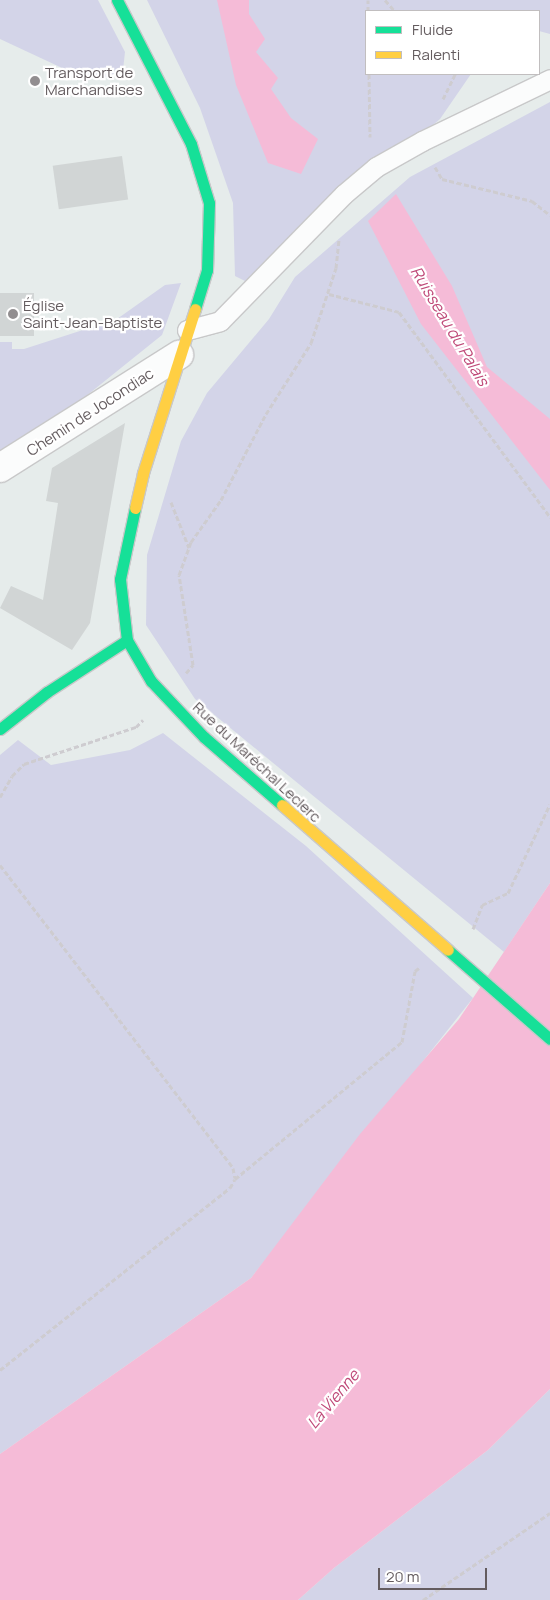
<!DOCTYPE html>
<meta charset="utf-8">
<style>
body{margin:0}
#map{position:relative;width:550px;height:1600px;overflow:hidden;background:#e6eceb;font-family:Manrope,sans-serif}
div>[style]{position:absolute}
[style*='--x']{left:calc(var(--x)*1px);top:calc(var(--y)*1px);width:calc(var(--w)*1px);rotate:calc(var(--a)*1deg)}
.green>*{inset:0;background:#d3d4e8}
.water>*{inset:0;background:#f5bbd7}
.building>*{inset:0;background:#d1d5d5;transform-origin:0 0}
.path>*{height:3px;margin-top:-1.5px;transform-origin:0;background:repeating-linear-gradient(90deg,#ceccd0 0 5px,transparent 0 7.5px)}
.roads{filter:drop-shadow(1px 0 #c8c8c9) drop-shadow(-1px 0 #c8c8c9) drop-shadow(0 1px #c8c8c9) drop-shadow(0 -1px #c8c8c9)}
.lane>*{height:19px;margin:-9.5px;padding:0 9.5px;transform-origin:9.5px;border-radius:9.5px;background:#fbfcfc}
.street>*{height:28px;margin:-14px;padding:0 14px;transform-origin:14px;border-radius:14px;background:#fbfcfc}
.fast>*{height:11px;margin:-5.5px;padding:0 5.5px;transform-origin:5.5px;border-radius:5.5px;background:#16e098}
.slow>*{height:11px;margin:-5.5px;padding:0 5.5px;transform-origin:5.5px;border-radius:5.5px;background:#ffcf43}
.dots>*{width:14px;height:14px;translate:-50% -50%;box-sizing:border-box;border:2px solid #fff;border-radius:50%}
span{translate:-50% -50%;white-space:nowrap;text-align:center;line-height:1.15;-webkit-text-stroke:4.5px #fff;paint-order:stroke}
.poi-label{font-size:15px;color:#645c5f}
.left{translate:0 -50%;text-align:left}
.street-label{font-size:15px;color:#645c5f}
.water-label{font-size:16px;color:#bf4978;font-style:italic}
.legend{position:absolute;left:365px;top:10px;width:175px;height:65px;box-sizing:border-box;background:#fff;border:1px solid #c1bebf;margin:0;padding:6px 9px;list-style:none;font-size:15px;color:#645c5f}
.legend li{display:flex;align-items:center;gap:10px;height:25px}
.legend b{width:25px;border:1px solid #c1bebf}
.scale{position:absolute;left:378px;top:1568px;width:109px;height:22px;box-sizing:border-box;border:2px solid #645c5f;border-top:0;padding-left:6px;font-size:15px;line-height:18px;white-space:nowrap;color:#645c5f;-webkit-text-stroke:4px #fff;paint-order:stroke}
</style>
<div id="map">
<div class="green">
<i style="clip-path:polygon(0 0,98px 0,125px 52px,123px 70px,106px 77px,75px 74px,0 39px)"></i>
<i style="clip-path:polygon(147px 0,550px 0,550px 34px,539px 31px,539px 11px,366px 11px,366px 74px,471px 74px,440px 119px,249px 283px,235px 276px,233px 203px,200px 108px)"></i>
<i style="clip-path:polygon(550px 102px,550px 883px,504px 952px,195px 699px,146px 625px,147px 555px,181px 441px,207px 393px,269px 319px,295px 277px,410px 177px)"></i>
<i style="clip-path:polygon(181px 283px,162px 335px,55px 421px,0 454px,0 342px,12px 342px,12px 349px,24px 349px,117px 319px,165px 285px)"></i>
<i style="clip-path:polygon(163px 733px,306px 846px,473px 998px,251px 1278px,0 1454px,0 755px,18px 740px,51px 765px,130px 750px)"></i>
<i style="clip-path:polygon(550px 1389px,550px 1600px,298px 1600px,334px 1568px,488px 1450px)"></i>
</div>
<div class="water">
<i style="clip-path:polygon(217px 0,249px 0,249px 14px,265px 39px,256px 52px,278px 78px,271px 89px,291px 118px,318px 139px,301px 174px,268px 163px,236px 85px)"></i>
<i style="clip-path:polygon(396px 194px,452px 286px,487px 367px,550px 419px,550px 490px,421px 324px,368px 221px)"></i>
<i style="clip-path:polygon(550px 883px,550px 1389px,488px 1450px,334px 1568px,298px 1600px,0 1600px,0 1454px,251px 1278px,360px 1134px,459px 1019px)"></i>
</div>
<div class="building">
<i style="left:122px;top:156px;width:44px;height:70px;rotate:82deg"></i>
<i style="left:0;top:293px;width:34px;height:43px"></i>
<i style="clip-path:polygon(125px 423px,90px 623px,72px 650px,0 608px,11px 586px,43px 600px,58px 503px,46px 501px,52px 468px)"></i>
</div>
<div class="path">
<i style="--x:385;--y:0;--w:15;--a:48"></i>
<i style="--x:368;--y:11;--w:11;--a:-90"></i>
<i style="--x:369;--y:74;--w:63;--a:89.1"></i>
<i style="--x:443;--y:99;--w:28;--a:-64"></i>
<i style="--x:435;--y:167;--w:14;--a:60"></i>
<i style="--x:442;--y:179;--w:93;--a:13.7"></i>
<i style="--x:532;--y:201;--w:23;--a:38"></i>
<i style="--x:329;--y:294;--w:72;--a:14.4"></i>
<i style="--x:399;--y:312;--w:255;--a:53.6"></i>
<i style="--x:171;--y:502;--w:49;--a:68.6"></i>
<i style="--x:186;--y:673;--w:11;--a:-49"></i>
<i style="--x:193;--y:665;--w:91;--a:-98.8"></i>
<i style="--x:179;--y:575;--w:35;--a:-70"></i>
<i style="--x:191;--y:542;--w:52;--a:-54.5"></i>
<i style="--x:221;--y:500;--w:97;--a:-62.4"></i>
<i style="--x:266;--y:414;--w:84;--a:-57.6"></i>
<i style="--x:311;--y:343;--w:79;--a:-71.6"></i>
<i style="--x:336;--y:268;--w:28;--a:-84"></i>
<i style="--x:0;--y:797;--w:24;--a:-60"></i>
<i style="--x:12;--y:776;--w:17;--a:-45"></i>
<i style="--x:24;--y:764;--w:118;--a:-18.3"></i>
<i style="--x:136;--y:727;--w:10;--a:-45"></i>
<i style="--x:0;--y:865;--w:382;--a:52.4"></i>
<i style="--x:233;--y:1168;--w:10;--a:79"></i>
<i style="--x:473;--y:929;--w:26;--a:-69"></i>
<i style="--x:482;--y:905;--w:29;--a:-25"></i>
<i style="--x:508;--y:893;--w:98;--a:-64.7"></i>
<i style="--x:0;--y:1370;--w:293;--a:-38.4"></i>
<i style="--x:230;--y:1188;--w:10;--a:-61"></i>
<i style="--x:235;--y:1179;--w:216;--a:-39.4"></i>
<i style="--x:402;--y:1042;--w:72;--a:-79.6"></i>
<i style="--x:415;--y:971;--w:5;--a:-37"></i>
<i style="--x:423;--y:1600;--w:154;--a:-34.4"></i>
</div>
<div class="roads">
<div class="lane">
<i style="--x:187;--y:330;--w:34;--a:-15"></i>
<i style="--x:220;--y:321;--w:177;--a:-45.7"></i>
<i style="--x:344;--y:194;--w:42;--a:-40.2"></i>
<i style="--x:376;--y:167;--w:53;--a:-29.5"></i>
<i style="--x:422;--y:141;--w:142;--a:-25.8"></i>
</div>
<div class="street">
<i style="--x:0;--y:468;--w:212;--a:-32.3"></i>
</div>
<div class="fast">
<i style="--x:117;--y:0;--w:162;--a:62.8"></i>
<i style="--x:191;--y:144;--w:62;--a:73"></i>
<i style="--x:209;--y:203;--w:67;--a:91.7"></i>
<i style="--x:207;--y:270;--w:41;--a:107.1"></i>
<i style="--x:135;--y:508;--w:73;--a:101.9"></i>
<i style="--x:120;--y:579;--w:61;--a:83.5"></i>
<i style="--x:127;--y:640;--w:48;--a:59.7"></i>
<i style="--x:151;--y:681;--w:77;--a:46.6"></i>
<i style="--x:204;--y:737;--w:103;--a:41.1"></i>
<i style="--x:0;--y:729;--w:60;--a:-38.2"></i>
<i style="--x:47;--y:692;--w:95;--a:-33"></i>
<i style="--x:448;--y:950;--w:135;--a:41.1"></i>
</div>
<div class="slow">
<i style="--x:135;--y:508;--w:36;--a:-77"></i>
<i style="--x:143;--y:473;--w:172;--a:-72.4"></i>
<i style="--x:282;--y:805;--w:220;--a:41.1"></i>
</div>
</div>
<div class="dots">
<i style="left:35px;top:81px;background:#928e90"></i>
<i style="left:13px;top:314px;background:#928e90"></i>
</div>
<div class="poi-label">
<span class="left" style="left:45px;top:81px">Transport de<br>Marchandises</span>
<span class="left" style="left:23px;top:314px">Église<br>Saint-Jean-Baptiste</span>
</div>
<div class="street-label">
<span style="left:90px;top:412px;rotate:-33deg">Chemin de Jocondiac</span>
<span style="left:257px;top:762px;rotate:43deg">Rue du Maréchal Leclerc</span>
</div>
<div class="water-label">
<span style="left:450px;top:326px;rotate:59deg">Ruisseau du Palais</span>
<span style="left:333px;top:1399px;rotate:-50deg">La Vienne</span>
</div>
<ul class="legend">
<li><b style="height:6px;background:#16e098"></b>Fluide</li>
<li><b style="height:6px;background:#ffcf43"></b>Ralenti</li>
</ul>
<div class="scale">20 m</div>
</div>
